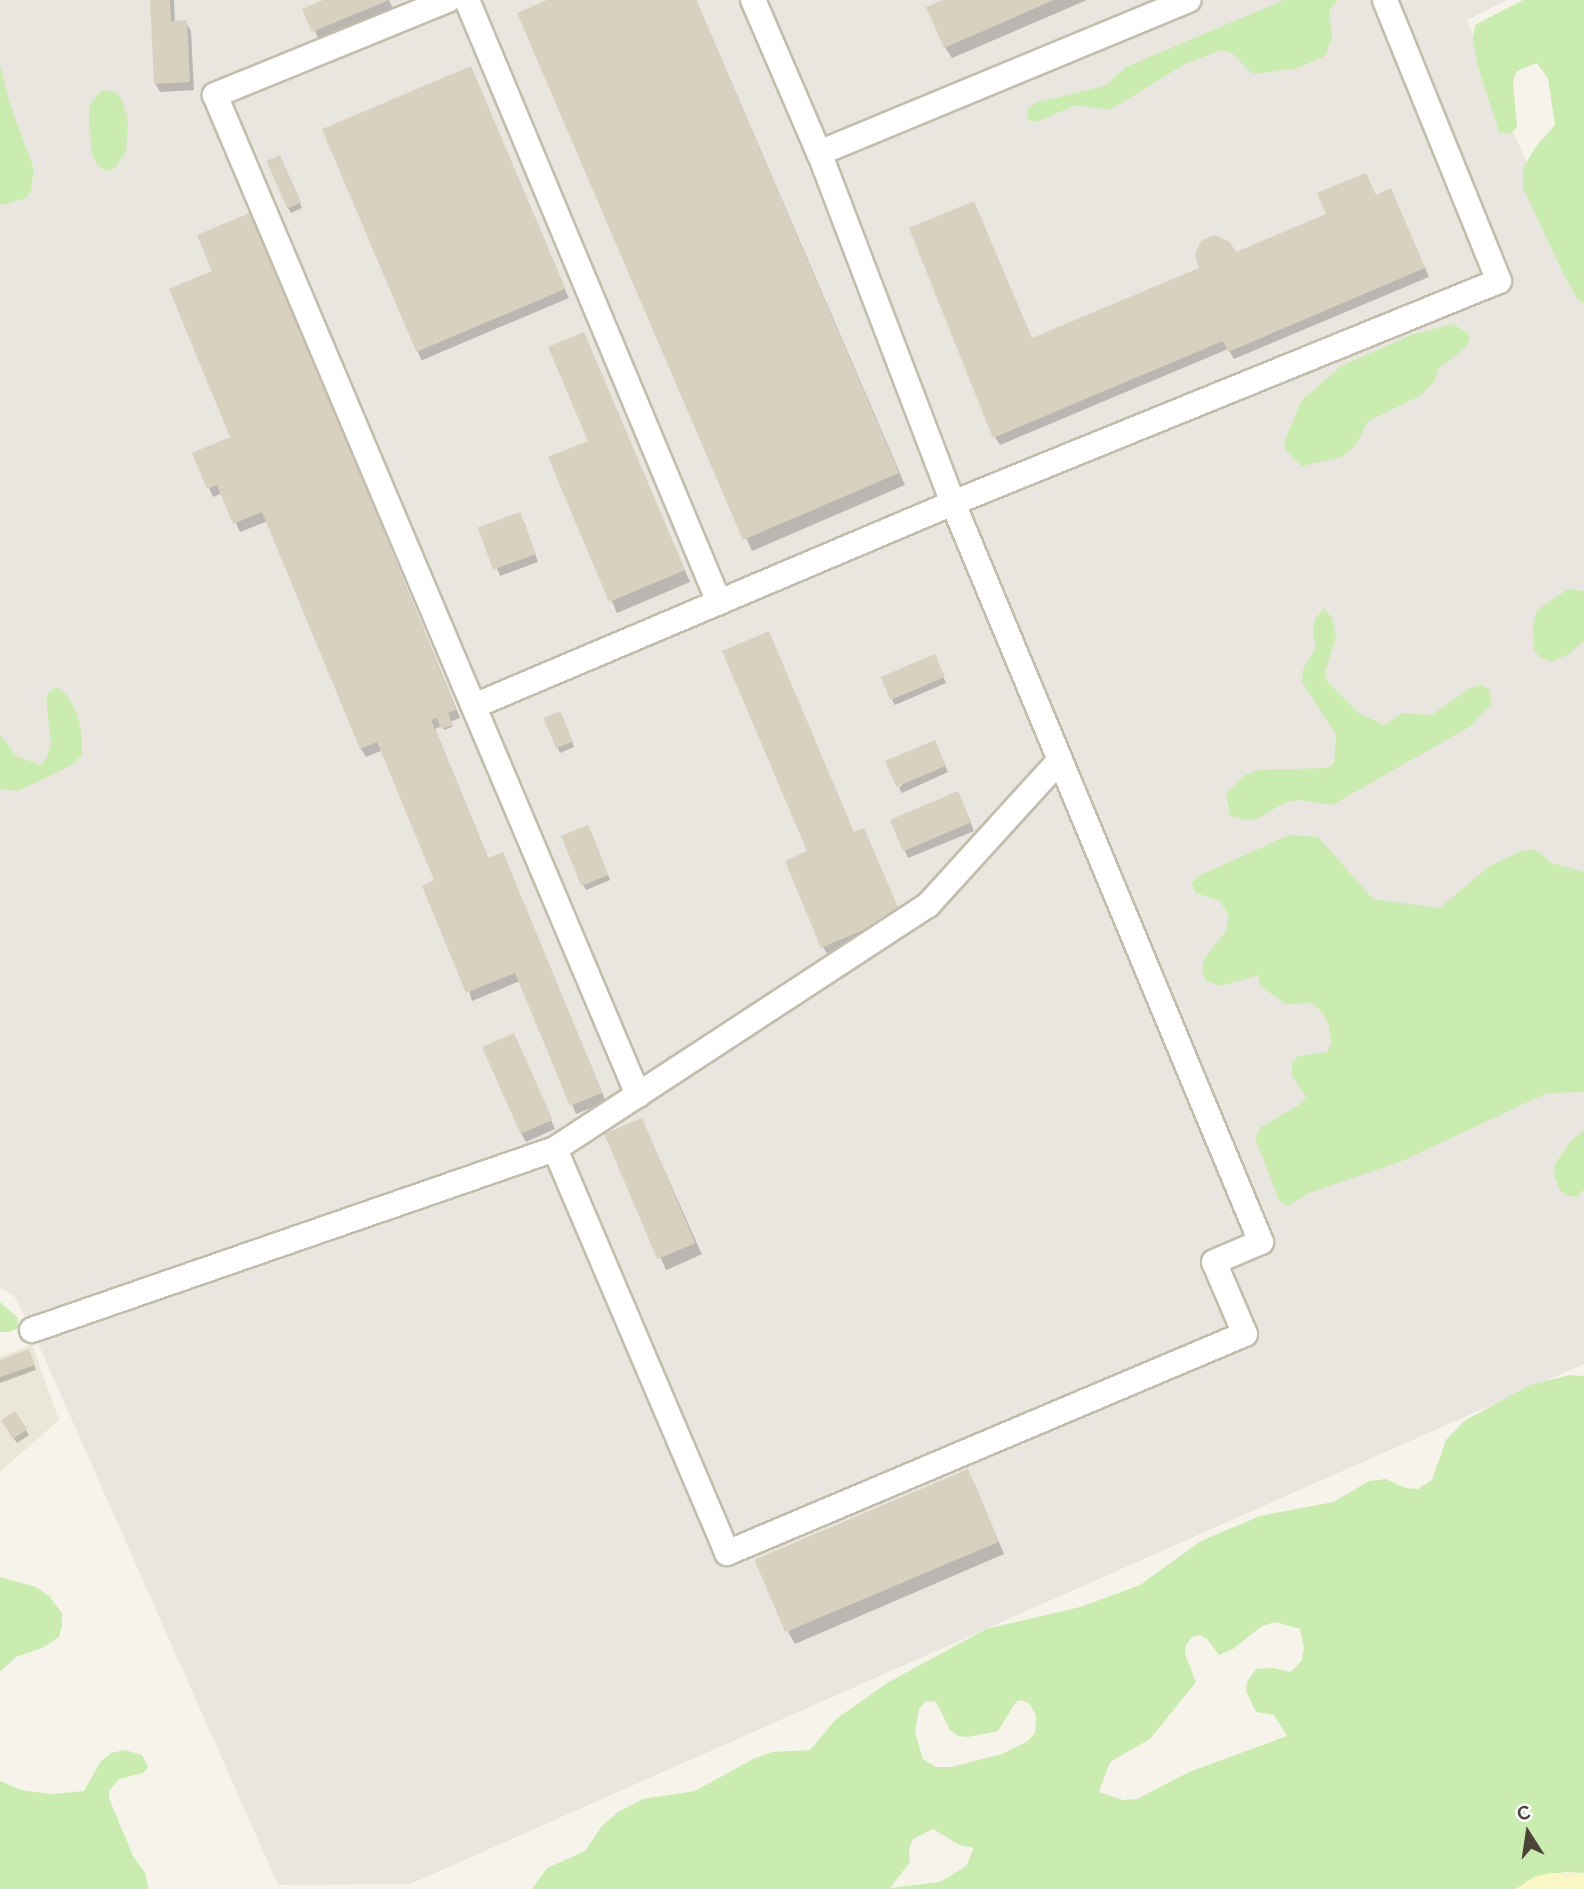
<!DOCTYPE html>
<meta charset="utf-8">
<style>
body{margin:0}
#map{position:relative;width:1584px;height:1889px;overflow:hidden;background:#f6f4ea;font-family:Raleway,sans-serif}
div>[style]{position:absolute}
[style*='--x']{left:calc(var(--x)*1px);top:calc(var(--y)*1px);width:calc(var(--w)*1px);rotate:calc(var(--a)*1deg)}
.residential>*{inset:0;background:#eae7d8}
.industrial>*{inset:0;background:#e9e5df}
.green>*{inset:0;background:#cbecb1}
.sand>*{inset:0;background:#fbf6c5}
.shadow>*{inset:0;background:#0003;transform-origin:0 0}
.building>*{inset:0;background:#d9d1bf;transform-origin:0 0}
.roads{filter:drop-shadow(2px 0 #c2bdac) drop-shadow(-2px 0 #c2bdac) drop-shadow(0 2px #c2bdac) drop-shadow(0 -2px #c2bdac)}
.minor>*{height:24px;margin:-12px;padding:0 12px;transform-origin:12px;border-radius:12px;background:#fff}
span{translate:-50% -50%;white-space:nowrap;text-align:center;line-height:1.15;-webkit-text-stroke:7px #fff;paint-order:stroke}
.north{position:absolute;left:1493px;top:1798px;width:70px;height:70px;-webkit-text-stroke:5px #fff;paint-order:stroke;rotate:348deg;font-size:19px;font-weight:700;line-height:28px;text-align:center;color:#4b4538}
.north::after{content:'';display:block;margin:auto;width:24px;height:32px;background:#4b4538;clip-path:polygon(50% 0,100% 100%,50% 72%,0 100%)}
</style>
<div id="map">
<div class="residential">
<i style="clip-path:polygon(32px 1344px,59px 1420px,0 1472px,0 1357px)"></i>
</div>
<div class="industrial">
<i style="clip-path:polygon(0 0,1507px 0,1467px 20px,1584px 301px,1584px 1364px,410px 1884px,278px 1885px,32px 1330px,14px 1296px,0 1287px)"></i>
</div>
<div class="green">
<i style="clip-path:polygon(1284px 0,1338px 0,1329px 10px,1332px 38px,1325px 56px,1297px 68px,1257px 74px,1250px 72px,1232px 53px,1221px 50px,1183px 65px,1110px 110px,1076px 105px,1039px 121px,1030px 121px,1027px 117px,1028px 109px,1034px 103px,1105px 86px,1126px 67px)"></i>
<i style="clip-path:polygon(1523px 0,1584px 0,1584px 304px,1578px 300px,1563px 273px,1523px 188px,1523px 168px,1537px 145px,1555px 125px,1548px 79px,1537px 63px,1517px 71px,1513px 81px,1517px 127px,1509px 134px,1499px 132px,1477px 63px,1473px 38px,1475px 25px)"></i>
<i style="clip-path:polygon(0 66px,10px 104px,34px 169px,31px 190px,26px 198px,3px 205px,0 204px)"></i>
<i style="clip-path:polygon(102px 90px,115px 92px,122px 99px,128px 122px,126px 151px,116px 167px,107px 171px,98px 166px,92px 154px,89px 122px,90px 104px)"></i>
<i style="clip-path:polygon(1453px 324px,1468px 333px,1470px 339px,1464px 349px,1438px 369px,1435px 381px,1420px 396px,1368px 421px,1356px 445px,1342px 457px,1302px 466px,1286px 451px,1284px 443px,1301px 401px,1341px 366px,1411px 335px)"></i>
<i style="clip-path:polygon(1568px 589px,1584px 591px,1584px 641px,1569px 654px,1551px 662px,1539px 657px,1534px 649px,1533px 625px,1537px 610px)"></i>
<i style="clip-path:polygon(1324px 608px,1332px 618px,1336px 637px,1325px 672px,1327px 681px,1359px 713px,1384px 725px,1403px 713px,1432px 715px,1470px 688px,1482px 685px,1490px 690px,1491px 704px,1471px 726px,1332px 805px,1298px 800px,1284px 803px,1257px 819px,1246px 820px,1230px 816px,1226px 794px,1243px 776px,1258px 770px,1325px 768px,1334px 764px,1336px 735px,1302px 682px,1303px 669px,1316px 647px,1313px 633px,1315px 619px)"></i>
<i style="clip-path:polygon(58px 687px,69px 698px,77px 714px,82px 735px,82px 755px,72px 765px,18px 791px,0 789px,0 734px,16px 756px,41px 765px,47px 758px,51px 744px,46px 699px,50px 691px)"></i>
<i style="clip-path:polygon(1289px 835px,1318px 837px,1373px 899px,1440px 908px,1488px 867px,1519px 852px,1534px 849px,1552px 863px,1584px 872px,1584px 1092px,1547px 1093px,1402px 1161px,1309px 1193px,1287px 1206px,1279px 1200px,1255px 1138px,1261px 1127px,1301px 1104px,1306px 1097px,1292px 1076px,1292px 1062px,1298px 1056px,1327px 1052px,1331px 1042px,1329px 1026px,1323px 1013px,1312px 1003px,1286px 1004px,1260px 986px,1258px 975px,1221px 986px,1206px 981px,1202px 971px,1204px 959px,1226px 931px,1229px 916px,1220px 901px,1196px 893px,1191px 884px,1198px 876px)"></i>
<i style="clip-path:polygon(1584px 1130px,1584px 1189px,1577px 1197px,1568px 1196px,1560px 1191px,1554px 1175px,1555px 1164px,1570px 1142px)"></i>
<i style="clip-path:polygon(0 1302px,18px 1318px,18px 1328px,9px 1332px,0 1332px)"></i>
<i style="clip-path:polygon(evenodd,1570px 1375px,1584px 1376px,1584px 1873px,1566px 1872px,1534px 1877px,1516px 1889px,532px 1889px,547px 1868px,585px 1851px,602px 1826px,618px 1812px,643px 1799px,695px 1791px,753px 1759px,772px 1752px,810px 1750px,836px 1719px,887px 1683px,986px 1629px,1080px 1607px,1140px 1585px,1201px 1541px,1260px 1516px,1333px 1502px,1369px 1481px,1386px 1479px,1405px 1488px,1418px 1489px,1432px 1480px,1446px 1440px,1464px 1421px,1530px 1385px,1570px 1375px,1275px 1622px,1300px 1629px,1304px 1648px,1302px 1660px,1291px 1672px,1273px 1668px,1256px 1669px,1247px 1682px,1246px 1691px,1256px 1712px,1274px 1715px,1287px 1736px,1189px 1772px,1137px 1799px,1123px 1800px,1099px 1792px,1110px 1762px,1150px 1739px,1196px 1682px,1185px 1654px,1186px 1645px,1192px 1637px,1200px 1635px,1207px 1639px,1219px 1655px,1233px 1649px,1262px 1626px,1275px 1622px,1570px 1375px,1021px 1700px,1030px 1704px,1036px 1716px,1035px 1733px,1028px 1741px,1002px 1754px,951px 1767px,936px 1767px,923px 1759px,915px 1732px,919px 1709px,926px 1701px,936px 1702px,950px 1730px,958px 1736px,968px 1737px,998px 1731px,1016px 1702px,1021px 1700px,1570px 1375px,933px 1829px,959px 1845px,974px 1848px,966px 1866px,940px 1882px,890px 1888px,910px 1862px,909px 1849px,913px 1839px,933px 1829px)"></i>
<i style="clip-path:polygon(0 1577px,36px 1587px,49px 1596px,62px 1613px,62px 1625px,59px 1637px,44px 1647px,16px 1657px,0 1672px)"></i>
<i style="clip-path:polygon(125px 1750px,142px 1755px,148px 1767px,143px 1773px,119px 1779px,109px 1791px,109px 1798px,133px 1856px,145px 1873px,149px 1889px,0 1889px,0 1781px,21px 1790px,52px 1794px,84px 1791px,101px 1761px,111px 1753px)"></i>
</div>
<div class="sand">
<i style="clip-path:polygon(1550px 1873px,1584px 1873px,1584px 1889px,1516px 1889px,1534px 1877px)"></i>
</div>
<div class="shadow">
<i style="clip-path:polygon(152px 0,174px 0,175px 23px,186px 22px,191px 31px,194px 90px,160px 92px,155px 83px)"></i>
<i style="clip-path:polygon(327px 0,389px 0,393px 9px,319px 40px,305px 10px)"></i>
<i style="clip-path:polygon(552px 0,696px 0,905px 485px,752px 551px,520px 14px)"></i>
<i style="clip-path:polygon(947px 0,1087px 0,952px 58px,945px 47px)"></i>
<i style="left:475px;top:77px;width:240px;height:160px;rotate:67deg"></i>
<i style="clip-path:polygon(283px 163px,302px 208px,291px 213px,288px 208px)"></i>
<i style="clip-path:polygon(1395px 199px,1429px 277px,1234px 359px,1228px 349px,1000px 445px,995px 437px,1032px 340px,1236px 254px)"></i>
<i style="clip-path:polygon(256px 223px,460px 718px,450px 722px,452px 727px,444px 730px,442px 726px,435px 729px,489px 860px,507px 863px,606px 1102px,576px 1114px,520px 981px,472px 1001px,437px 881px,383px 750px,366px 757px,361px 749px,268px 521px,240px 532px,222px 493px,213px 497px,194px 454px,233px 438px,214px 272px)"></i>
<i style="clip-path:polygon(583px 334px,690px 582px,617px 613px,550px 458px,590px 442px)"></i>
<i style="clip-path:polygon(524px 522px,538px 562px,500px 576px,481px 528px)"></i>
<i style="clip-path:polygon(937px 662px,946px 683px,895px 705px,892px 700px)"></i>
<i style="clip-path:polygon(563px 718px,574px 747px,560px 753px,545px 719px)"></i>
<i style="clip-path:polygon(937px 748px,948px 772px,902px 793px,899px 788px)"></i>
<i style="clip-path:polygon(962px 802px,974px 831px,908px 858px,891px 820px)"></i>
<i style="clip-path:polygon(591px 832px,610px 880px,586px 890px,583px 885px)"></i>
<i style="clip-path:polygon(854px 833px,904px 923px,828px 955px,823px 947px)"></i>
<i style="clip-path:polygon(518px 1044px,555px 1129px,526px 1142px,521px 1133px)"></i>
<i style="left:642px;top:1120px;width:147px;height:39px;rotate:66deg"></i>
<i style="clip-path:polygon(31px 1357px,36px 1370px,0 1383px,0 1362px)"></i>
<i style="clip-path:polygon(6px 1427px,26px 1430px,29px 1435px,17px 1443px)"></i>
<i style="clip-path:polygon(974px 1483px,1004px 1554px,795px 1644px,788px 1632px)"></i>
</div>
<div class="building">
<i style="clip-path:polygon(150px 0,170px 0,171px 21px,187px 20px,190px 82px,154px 84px)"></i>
<i style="clip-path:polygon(323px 0,389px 0,312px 32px,302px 9px)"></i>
<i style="clip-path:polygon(547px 0,696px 0,899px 473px,743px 540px,517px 13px)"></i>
<i style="clip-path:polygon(943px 0,1054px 0,944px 48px,926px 7px)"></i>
<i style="left:471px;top:66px;width:242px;height:162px;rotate:67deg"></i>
<i style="left:280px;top:155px;width:52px;height:15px;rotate:66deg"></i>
<i style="clip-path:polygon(1366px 173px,1376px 195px,1391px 188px,1425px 268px,1228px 352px,1223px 341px,993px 438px,909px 228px,974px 201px,1032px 338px,1199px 268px,1195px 254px,1201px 241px,1214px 235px,1230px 242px,1236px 252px,1326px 214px,1317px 193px)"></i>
<i style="clip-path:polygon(252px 212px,456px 710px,448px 713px,453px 725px,441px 729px,437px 718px,431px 720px,488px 858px,503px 852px,602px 1093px,570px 1106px,515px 973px,466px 993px,422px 886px,434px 880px,377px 742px,360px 749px,262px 512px,233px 524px,217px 485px,207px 489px,192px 453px,230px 437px,169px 289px,212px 271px,197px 235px)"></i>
<i style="clip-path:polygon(584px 332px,685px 570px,609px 602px,548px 457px,588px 441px,548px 347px)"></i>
<i style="left:520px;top:512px;width:45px;height:45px;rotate:70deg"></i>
<i style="clip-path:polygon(769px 631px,854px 832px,864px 828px,901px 914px,821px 948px,785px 861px,807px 851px,722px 651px)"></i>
<i style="left:935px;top:654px;width:25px;height:59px;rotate:67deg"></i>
<i style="left:560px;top:711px;width:33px;height:18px;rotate:67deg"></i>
<i style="left:935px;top:740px;width:28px;height:54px;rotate:67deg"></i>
<i style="left:958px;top:791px;width:34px;height:74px;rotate:67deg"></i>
<i style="left:588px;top:825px;width:54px;height:29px;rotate:68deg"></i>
<i style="left:514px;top:1033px;width:95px;height:35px;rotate:66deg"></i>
<i style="left:642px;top:1118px;width:136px;height:41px;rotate:67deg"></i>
<i style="clip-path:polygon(29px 1349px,35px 1365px,0 1377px,0 1360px)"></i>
<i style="left:15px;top:1411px;width:22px;height:17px;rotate:56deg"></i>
<i style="left:968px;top:1469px;width:79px;height:232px;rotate:67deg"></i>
</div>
<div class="roads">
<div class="minor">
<i style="--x:448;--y:0;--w:252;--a:157.8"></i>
<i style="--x:215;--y:95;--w:1086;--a:67.07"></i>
<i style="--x:467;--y:0;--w:653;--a:67.29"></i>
<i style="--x:819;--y:153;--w:400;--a:-22.5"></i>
<i style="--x:474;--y:706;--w:520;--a:-22.97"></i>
<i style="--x:953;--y:503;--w:589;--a:-22.13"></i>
<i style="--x:1499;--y:281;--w:303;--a:-112.1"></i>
<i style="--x:555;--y:1149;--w:439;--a:66.9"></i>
<i style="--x:727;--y:1553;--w:562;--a:-22.92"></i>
<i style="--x:1245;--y:1334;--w:78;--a:-113.3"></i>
<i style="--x:1214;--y:1262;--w:51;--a:-23.1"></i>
<i style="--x:1261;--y:1242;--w:801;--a:-112.63"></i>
<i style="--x:953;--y:503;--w:375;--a:-110.9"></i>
<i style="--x:819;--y:153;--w:167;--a:-113.3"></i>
<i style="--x:32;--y:1330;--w:553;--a:-19.09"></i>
<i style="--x:555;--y:1149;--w:446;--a:-33.2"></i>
<i style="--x:928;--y:905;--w:196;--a:-47.7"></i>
</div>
</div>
<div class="north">С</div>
</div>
